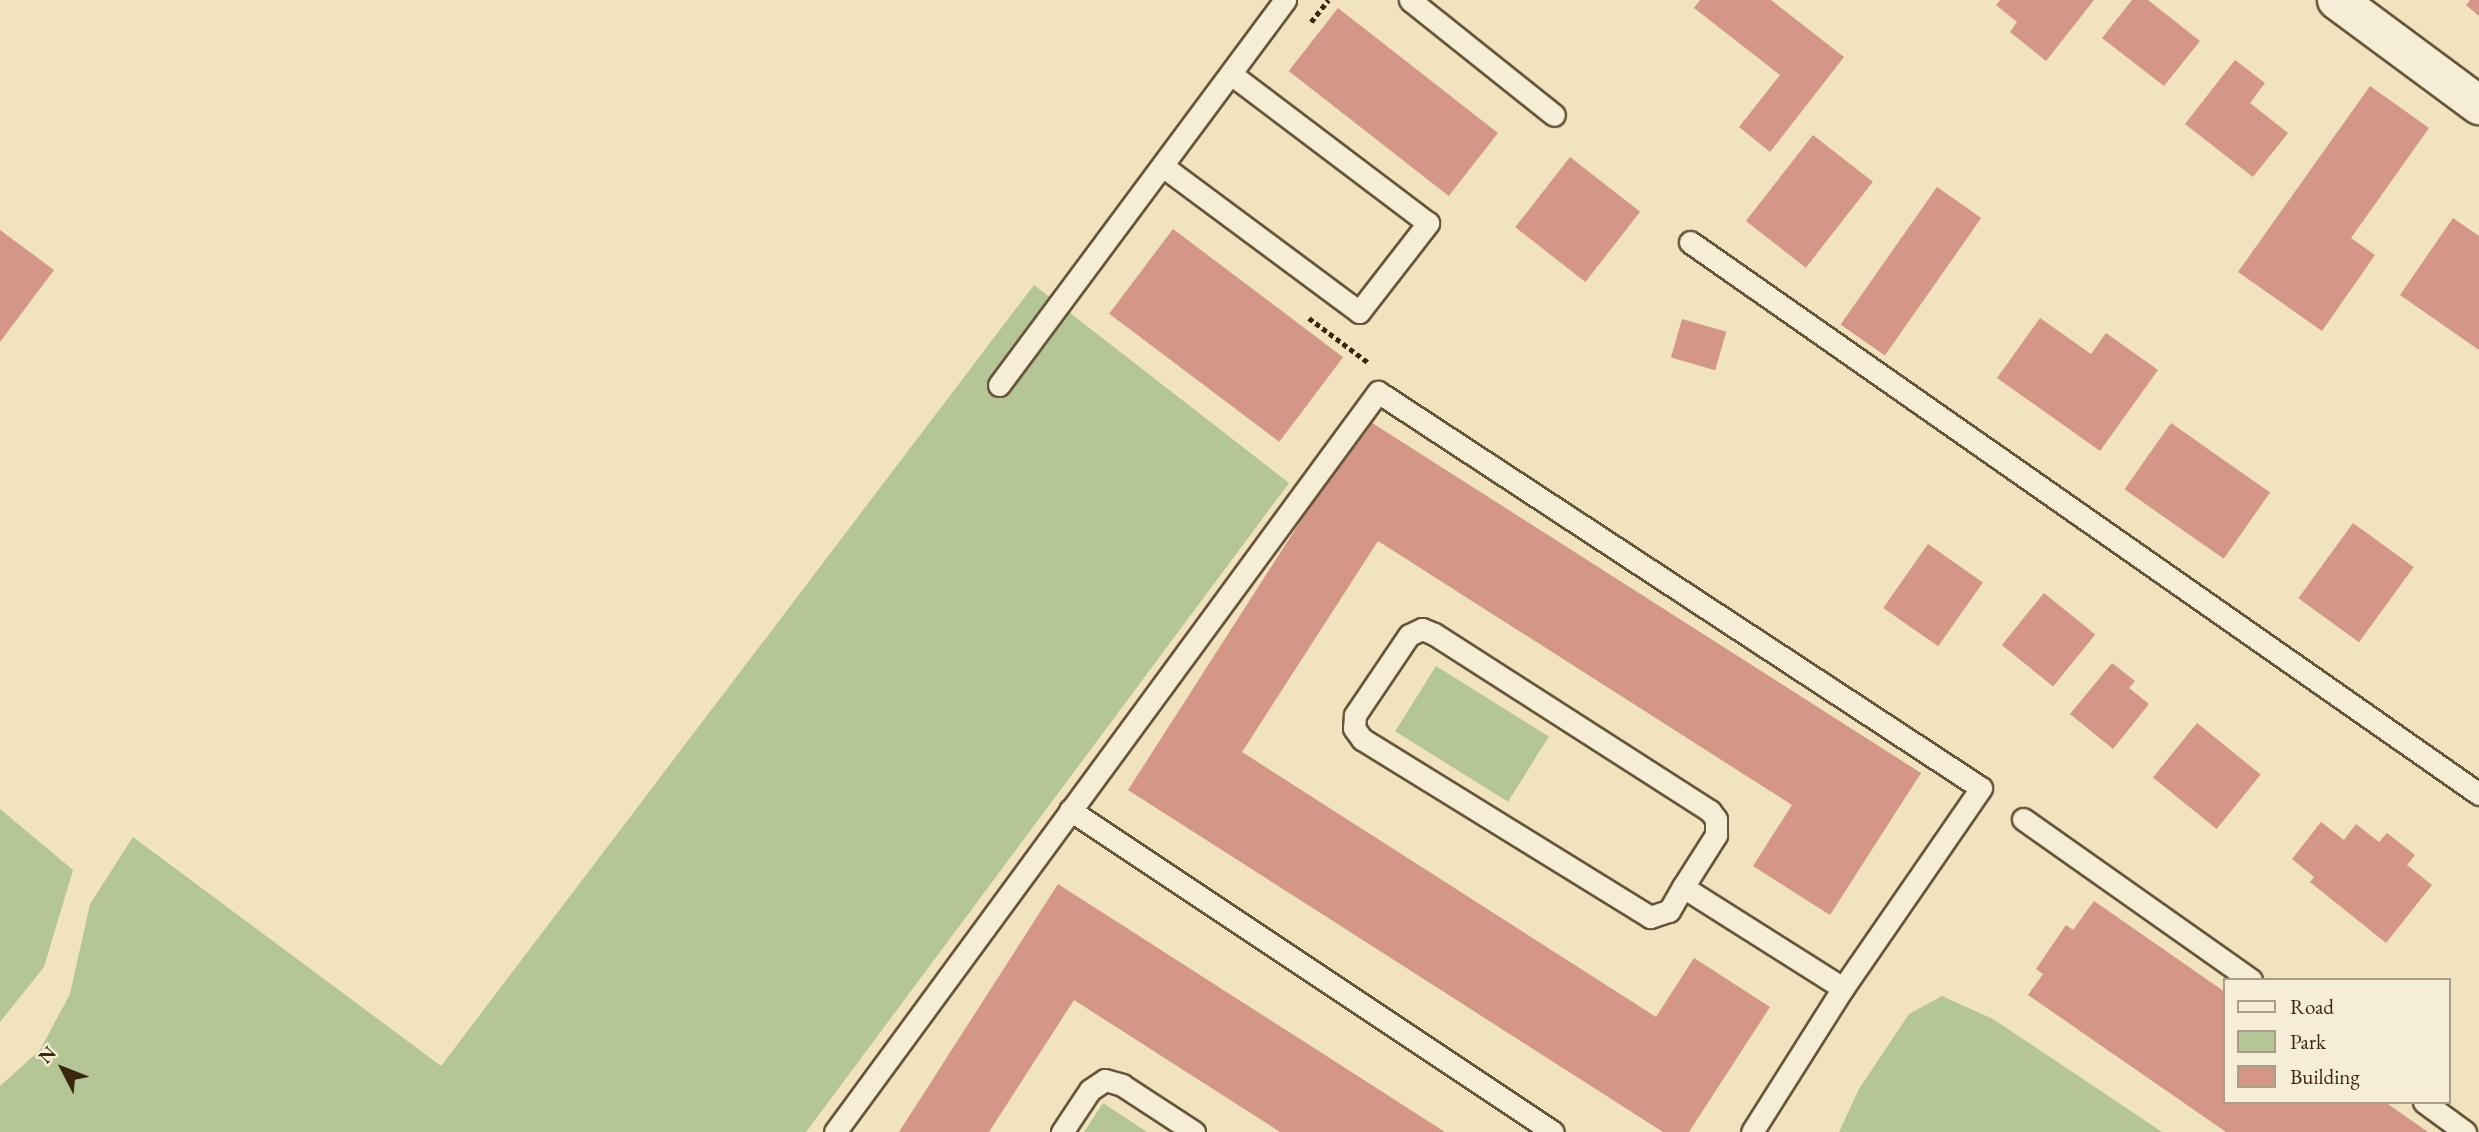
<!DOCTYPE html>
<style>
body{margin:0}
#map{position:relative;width:2479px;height:1132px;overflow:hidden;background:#f0e3be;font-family:"EB Garamond",serif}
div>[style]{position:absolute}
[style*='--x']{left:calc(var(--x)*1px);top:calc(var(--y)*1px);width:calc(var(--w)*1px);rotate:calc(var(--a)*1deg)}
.green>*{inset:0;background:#b4c596;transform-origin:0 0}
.building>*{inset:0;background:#d39687;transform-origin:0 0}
.path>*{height:4.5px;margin-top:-2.25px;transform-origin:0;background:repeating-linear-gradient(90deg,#3b270d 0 5px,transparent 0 8.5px)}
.roads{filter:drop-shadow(2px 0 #685639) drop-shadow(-2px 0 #685639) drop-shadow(0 2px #685639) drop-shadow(0 -2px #685639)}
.lane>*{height:21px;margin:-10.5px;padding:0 10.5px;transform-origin:10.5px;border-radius:10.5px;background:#f5edd5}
.street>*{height:38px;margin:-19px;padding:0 19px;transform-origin:19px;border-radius:19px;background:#f5edd5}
span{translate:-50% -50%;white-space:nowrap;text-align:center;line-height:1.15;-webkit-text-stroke:5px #f5edd5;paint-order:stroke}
.legend{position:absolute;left:2223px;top:978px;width:228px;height:126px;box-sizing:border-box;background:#f5edd5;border:2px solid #ab9e85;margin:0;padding:9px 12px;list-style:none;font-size:21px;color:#3b270d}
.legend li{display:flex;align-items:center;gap:14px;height:35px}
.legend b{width:35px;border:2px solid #ab9e85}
.north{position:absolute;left:28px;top:1034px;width:70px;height:70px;-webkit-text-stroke:5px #f5edd5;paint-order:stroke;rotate:312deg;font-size:19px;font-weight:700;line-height:28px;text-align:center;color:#3b270d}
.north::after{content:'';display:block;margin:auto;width:24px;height:32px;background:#3b270d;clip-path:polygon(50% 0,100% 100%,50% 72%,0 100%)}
</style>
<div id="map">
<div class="green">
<i style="clip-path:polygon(1034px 285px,1289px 483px,806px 1132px,0 1132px,0 1086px,40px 1050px,70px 994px,90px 904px,133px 837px,441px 1066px)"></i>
<i style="left:1436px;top:666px;width:133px;height:77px;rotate:32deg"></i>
<i style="clip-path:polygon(0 809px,73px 870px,44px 967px,0 1022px)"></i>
<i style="clip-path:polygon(1942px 996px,1993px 1019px,2162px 1132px,1839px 1132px,1859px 1089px,1909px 1014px)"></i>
<i style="clip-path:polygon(1103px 1103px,1147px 1132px,1084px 1132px)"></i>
</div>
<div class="building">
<i style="clip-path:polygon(1700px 0,1771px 0,1844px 57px,1770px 152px,1739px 127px,1780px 75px,1694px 8px)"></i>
<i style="clip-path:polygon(2000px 0,2094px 0,2046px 61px,2010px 32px,2017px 22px,1996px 5px)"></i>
<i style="clip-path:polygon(2132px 0,2148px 0,2200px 41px,2164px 86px,2102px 38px)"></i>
<i style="clip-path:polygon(2470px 0,2479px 0,2479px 16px,2466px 5px)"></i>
<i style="left:1338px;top:8px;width:203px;height:80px;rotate:38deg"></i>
<i style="clip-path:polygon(2235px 60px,2265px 83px,2250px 103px,2288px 133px,2253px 177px,2185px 124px)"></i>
<i style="clip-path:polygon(2370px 86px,2429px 128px,2351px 238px,2375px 255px,2322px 331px,2238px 272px)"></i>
<i style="left:1813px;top:135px;width:76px;height:109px;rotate:38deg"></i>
<i style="left:1570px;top:157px;width:89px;height:89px;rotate:38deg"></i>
<i style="left:1937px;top:187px;width:54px;height:168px;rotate:35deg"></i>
<i style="clip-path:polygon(2453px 218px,2479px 236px,2479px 350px,2400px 295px)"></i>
<i style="left:1173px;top:229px;width:213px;height:106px;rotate:37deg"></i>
<i style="clip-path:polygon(0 230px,54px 270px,0 342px)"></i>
<i style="clip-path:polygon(2040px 318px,2091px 354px,2106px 333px,2158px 370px,2100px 451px,1997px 378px)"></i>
<i style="left:1682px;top:319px;width:46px;height:40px;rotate:16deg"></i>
<i style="clip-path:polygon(1366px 419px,1921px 773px,1830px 915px,1753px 866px,1792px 805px,1378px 541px,1242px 752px,1656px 1017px,1694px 958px,1770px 1007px,1689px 1132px,1663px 1132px,1128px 790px)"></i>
<i style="left:2171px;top:423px;width:121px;height:81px;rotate:35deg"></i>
<i style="left:2353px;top:523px;width:75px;height:93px;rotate:36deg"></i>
<i style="left:1928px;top:544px;width:67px;height:78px;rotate:35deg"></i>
<i style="left:2044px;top:593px;width:66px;height:67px;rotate:39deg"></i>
<i style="clip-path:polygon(2112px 663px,2135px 681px,2129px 688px,2149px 704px,2113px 749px,2070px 714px)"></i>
<i style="left:2197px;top:723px;width:82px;height:70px;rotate:39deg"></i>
<i style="clip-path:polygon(2321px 822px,2344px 840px,2356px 824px,2379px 842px,2387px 833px,2415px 855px,2407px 865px,2432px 885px,2386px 943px,2310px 882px,2314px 877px,2292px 859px)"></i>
<i style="clip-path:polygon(1058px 884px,1445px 1132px,1280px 1132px,1074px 1000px,989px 1132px,899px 1132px)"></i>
<i style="clip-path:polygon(2094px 901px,2225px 992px,2225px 1102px,2385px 1102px,2428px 1132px,2226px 1132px,2028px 995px,2043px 974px,2036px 969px,2066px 925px,2073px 930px)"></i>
</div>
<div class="path">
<i style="--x:1311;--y:22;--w:28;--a:-52"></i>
<i style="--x:1309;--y:318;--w:75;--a:36.9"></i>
</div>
<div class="roads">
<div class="lane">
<i style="--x:1410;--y:0;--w:184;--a:38.6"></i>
<i style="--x:1164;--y:167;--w:243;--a:36.6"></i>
<i style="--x:1359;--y:312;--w:113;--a:-52.2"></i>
<i style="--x:1428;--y:223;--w:246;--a:-142.9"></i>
<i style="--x:1690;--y:242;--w:963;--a:34.98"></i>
<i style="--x:999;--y:385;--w:480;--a:-53.4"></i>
<i style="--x:1070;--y:810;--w:580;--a:33.69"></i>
<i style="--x:2023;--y:819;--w:279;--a:35.2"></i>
<i style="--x:1683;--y:887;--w:62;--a:-57.6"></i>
<i style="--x:1716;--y:835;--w:16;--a:-90"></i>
<i style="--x:1716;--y:819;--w:10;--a:-127"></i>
<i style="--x:1710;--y:811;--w:328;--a:-147.3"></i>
<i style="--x:1434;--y:634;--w:13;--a:-157"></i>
<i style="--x:1422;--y:629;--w:14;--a:155"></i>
<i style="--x:1409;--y:635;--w:97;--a:124"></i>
<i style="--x:1355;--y:715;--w:13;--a:94"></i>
<i style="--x:1354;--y:728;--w:14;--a:54"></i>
<i style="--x:1362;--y:739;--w:339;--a:31.7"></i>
<i style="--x:1650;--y:917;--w:20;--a:-18"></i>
<i style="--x:1669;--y:911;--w:28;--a:-60"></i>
<i style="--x:1683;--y:887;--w:189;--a:32.3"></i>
<i style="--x:2424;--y:1102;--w:51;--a:36.2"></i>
<i style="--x:835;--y:1132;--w:918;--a:-53.73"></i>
<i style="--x:1378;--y:392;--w:721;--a:33.29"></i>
<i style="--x:1981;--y:788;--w:243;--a:124.6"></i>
<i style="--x:1843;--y:988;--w:170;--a:122.3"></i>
<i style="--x:1062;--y:1132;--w:50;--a:-56.3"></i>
<i style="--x:1090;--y:1090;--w:18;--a:-34"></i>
<i style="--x:1105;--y:1080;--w:18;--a:16"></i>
<i style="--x:1122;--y:1085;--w:86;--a:33.1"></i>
</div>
<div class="street">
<i style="--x:2337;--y:0;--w:177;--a:36.5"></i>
</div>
</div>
<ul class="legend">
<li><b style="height:9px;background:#f5edd5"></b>Road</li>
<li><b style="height:19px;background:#b4c596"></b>Park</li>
<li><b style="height:19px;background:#d39687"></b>Building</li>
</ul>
<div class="north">N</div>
</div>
